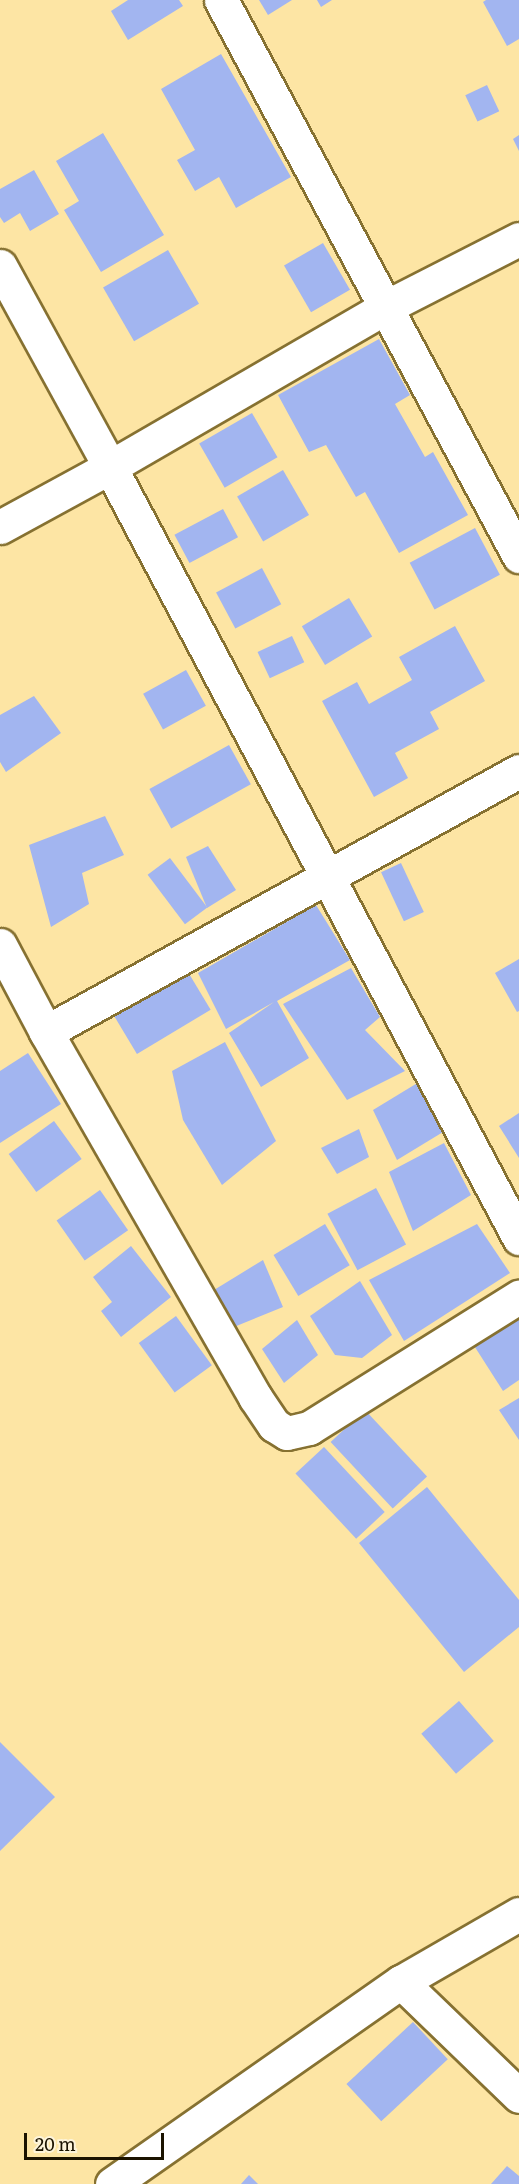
<!DOCTYPE html>
<style>
body{margin:0}
#map{position:relative;width:519px;height:2184px;overflow:hidden;background:#fde5a4;font-family:Literata,serif}
div>[style]{position:absolute}
[style*='--x']{left:calc(var(--x)*1px);top:calc(var(--y)*1px);width:calc(var(--w)*1px);rotate:calc(var(--a)*1deg)}
.building>*{inset:0;background:#a2b5f0;transform-origin:0 0}
.roads{filter:drop-shadow(2px 0 #867131) drop-shadow(-2px 0 #867131) drop-shadow(0 2px #867131) drop-shadow(0 -2px #867131)}
.street>*{height:33px;margin:-16.5px;padding:0 16.5px;transform-origin:16.5px;border-radius:16.5px;background:#fff}
.secondary>*{height:33px;margin:-16.5px;padding:0 16.5px;transform-origin:16.5px;border-radius:16.5px;background:#fff}
span{translate:-50% -50%;white-space:nowrap;text-align:center;line-height:1.15;-webkit-text-stroke:5px #fdf4da;paint-order:stroke}
.scale{position:absolute;left:24px;top:2133px;width:140px;height:27px;box-sizing:border-box;border:3px solid #1b1300;border-top:0;padding-left:8px;font-size:18px;line-height:21px;white-space:nowrap;color:#1b1300;-webkit-text-stroke:4px #fdf4da;paint-order:stroke}
</style>
<div id="map">
<div class="building">
<i style="clip-path:polygon(128px 0,179px 0,183px 6px,128px 40px,111px 11px)"></i>
<i style="clip-path:polygon(259px 0,292px 0,268px 15px)"></i>
<i style="clip-path:polygon(317px 0,332px 0,321px 7px)"></i>
<i style="clip-path:polygon(486px 0,519px 0,519px 39px,507px 46px,483px 2px)"></i>
<i style="clip-path:polygon(221px 54px,291px 177px,236px 208px,219px 177px,195px 191px,177px 160px,195px 150px,161px 89px)"></i>
<i style="left:487px;top:85px;width:29px;height:24px;rotate:65deg"></i>
<i style="clip-path:polygon(103px 133px,164px 235px,101px 272px,64px 210px,79px 201px,56px 161px)"></i>
<i style="clip-path:polygon(519px 135px,519px 151px,513px 139px)"></i>
<i style="clip-path:polygon(34px 170px,59px 214px,30px 231px,20px 213px,4px 223px,0 217px,0 189px)"></i>
<i style="left:323px;top:243px;width:54px;height:45px;rotate:60deg"></i>
<i style="left:168px;top:250px;width:62px;height:75px;rotate:60deg"></i>
<i style="clip-path:polygon(379px 339px,410px 395px,395px 404px,425px 457px,433px 452px,468px 515px,399px 553px,365px 492px,356px 497px,326px 445px,309px 452px,278px 395px)"></i>
<i style="left:252px;top:413px;width:51px;height:61px;rotate:60deg"></i>
<i style="left:283px;top:470px;width:52px;height:53px;rotate:60deg"></i>
<i style="left:223px;top:509px;width:32px;height:55px;rotate:62deg"></i>
<i style="left:475px;top:528px;width:53px;height:74px;rotate:62deg"></i>
<i style="left:262px;top:568px;width:41px;height:52px;rotate:62deg"></i>
<i style="left:349px;top:598px;width:45px;height:55px;rotate:59deg"></i>
<i style="clip-path:polygon(455px 626px,485px 681px,430px 712px,439px 729px,395px 753px,408px 778px,374px 797px,322px 701px,357px 682px,369px 704px,412px 680px,399px 657px)"></i>
<i style="left:292px;top:636px;width:29px;height:38px;rotate:65deg"></i>
<i style="left:186px;top:670px;width:41px;height:49px;rotate:61deg"></i>
<i style="clip-path:polygon(34px 696px,61px 733px,6px 772px,0 762px,0 715px)"></i>
<i style="left:229px;top:745px;width:45px;height:91px;rotate:61deg"></i>
<i style="clip-path:polygon(105px 816px,124px 855px,82px 873px,89px 904px,51px 927px,29px 845px)"></i>
<i style="clip-path:polygon(208px 846px,236px 890px,207px 908px,186px 857px)"></i>
<i style="left:170px;top:858px;width:62px;height:28px;rotate:53deg"></i>
<i style="left:401px;top:863px;width:54px;height:22px;rotate:65deg"></i>
<i style="clip-path:polygon(316px 905px,350px 960px,277px 1001px,309px 1058px,261px 1087px,229px 1033px,274px 1002px,226px 1029px,198px 973px)"></i>
<i style="clip-path:polygon(519px 959px,519px 1011px,517px 1012px,495px 973px)"></i>
<i style="clip-path:polygon(351px 968px,380px 1017px,365px 1030px,405px 1071px,347px 1100px,283px 1004px)"></i>
<i style="left:188px;top:972px;width:44px;height:86px;rotate:59deg"></i>
<i style="clip-path:polygon(225px 1042px,276px 1141px,222px 1185px,183px 1120px,172px 1071px)"></i>
<i style="clip-path:polygon(28px 1053px,61px 1104px,0 1143px,0 1071px)"></i>
<i style="clip-path:polygon(424px 1079px,448px 1129px,397px 1160px,373px 1110px)"></i>
<i style="clip-path:polygon(519px 1113px,519px 1158px,499px 1126px)"></i>
<i style="left:54px;top:1121px;width:47px;height:56px;rotate:54deg"></i>
<i style="clip-path:polygon(359px 1129px,369px 1157px,337px 1174px,321px 1148px)"></i>
<i style="clip-path:polygon(444px 1143px,471px 1195px,413px 1231px,389px 1172px)"></i>
<i style="left:376px;top:1188px;width:64px;height:55px;rotate:62deg"></i>
<i style="left:100px;top:1190px;width:49px;height:53px;rotate:55deg"></i>
<i style="left:325px;top:1224px;width:48px;height:60px;rotate:59deg"></i>
<i style="clip-path:polygon(477px 1224px,510px 1273px,404px 1341px,369px 1280px)"></i>
<i style="clip-path:polygon(131px 1246px,171px 1297px,121px 1337px,101px 1311px,112px 1302px,93px 1277px)"></i>
<i style="clip-path:polygon(263px 1260px,283px 1307px,234px 1327px,214px 1290px)"></i>
<i style="clip-path:polygon(360px 1281px,392px 1335px,362px 1358px,335px 1355px,310px 1316px)"></i>
<i style="clip-path:polygon(519px 1314px,519px 1380px,503px 1391px,473px 1344px)"></i>
<i style="left:176px;top:1316px;width:61px;height:46px;rotate:54deg"></i>
<i style="clip-path:polygon(297px 1320px,318px 1355px,284px 1383px,262px 1349px)"></i>
<i style="clip-path:polygon(519px 1398px,519px 1440px,499px 1410px)"></i>
<i style="left:365px;top:1410px;width:91px;height:47px;rotate:47deg"></i>
<i style="left:324px;top:1447px;width:89px;height:39px;rotate:47deg"></i>
<i style="clip-path:polygon(427px 1487px,519px 1600px,519px 1627px,464px 1672px,359px 1543px)"></i>
<i style="left:459px;top:1701px;width:53px;height:50px;rotate:49deg"></i>
<i style="clip-path:polygon(0 1742px,55px 1797px,0 1851px)"></i>
<i style="left:413px;top:2022px;width:51px;height:91px;rotate:47deg"></i>
<i style="clip-path:polygon(507px 2166px,519px 2176px,519px 2184px,491px 2184px)"></i>
<i style="clip-path:polygon(249px 2175px,258px 2184px,241px 2184px)"></i>
</div>
<div class="roads">
<div class="street">
<i style="--x:221;--y:0;--w:631;--a:61.81"></i>
<i style="--x:0;--y:266;--w:229;--a:61.3"></i>
<i style="--x:110;--y:467;--w:873;--a:62.05"></i>
<i style="--x:0;--y:527;--w:125;--a:-28.6"></i>
<i style="--x:110;--y:467;--w:319;--a:-30.1"></i>
<i style="--x:386;--y:307;--w:149;--a:-27.1"></i>
<i style="--x:0;--y:945;--w:98;--a:62.1"></i>
<i style="--x:46;--y:1032;--w:421;--a:60.2"></i>
<i style="--x:255;--y:1397;--w:34;--a:56"></i>
<i style="--x:274;--y:1425;--w:15;--a:32"></i>
<i style="--x:287;--y:1433;--w:23;--a:-13"></i>
<i style="--x:309;--y:1428;--w:248;--a:-32"></i>
<i style="--x:46;--y:1032;--w:540;--a:-28.89"></i>
<i style="--x:401;--y:1982;--w:164;--a:44"></i>
</div>
<div class="secondary">
<i style="--x:112;--y:2184;--w:353;--a:-35"></i>
<i style="--x:401;--y:1982;--w:136;--a:-30"></i>
</div>
</div>
<div class="scale">20 m</div>
</div>
